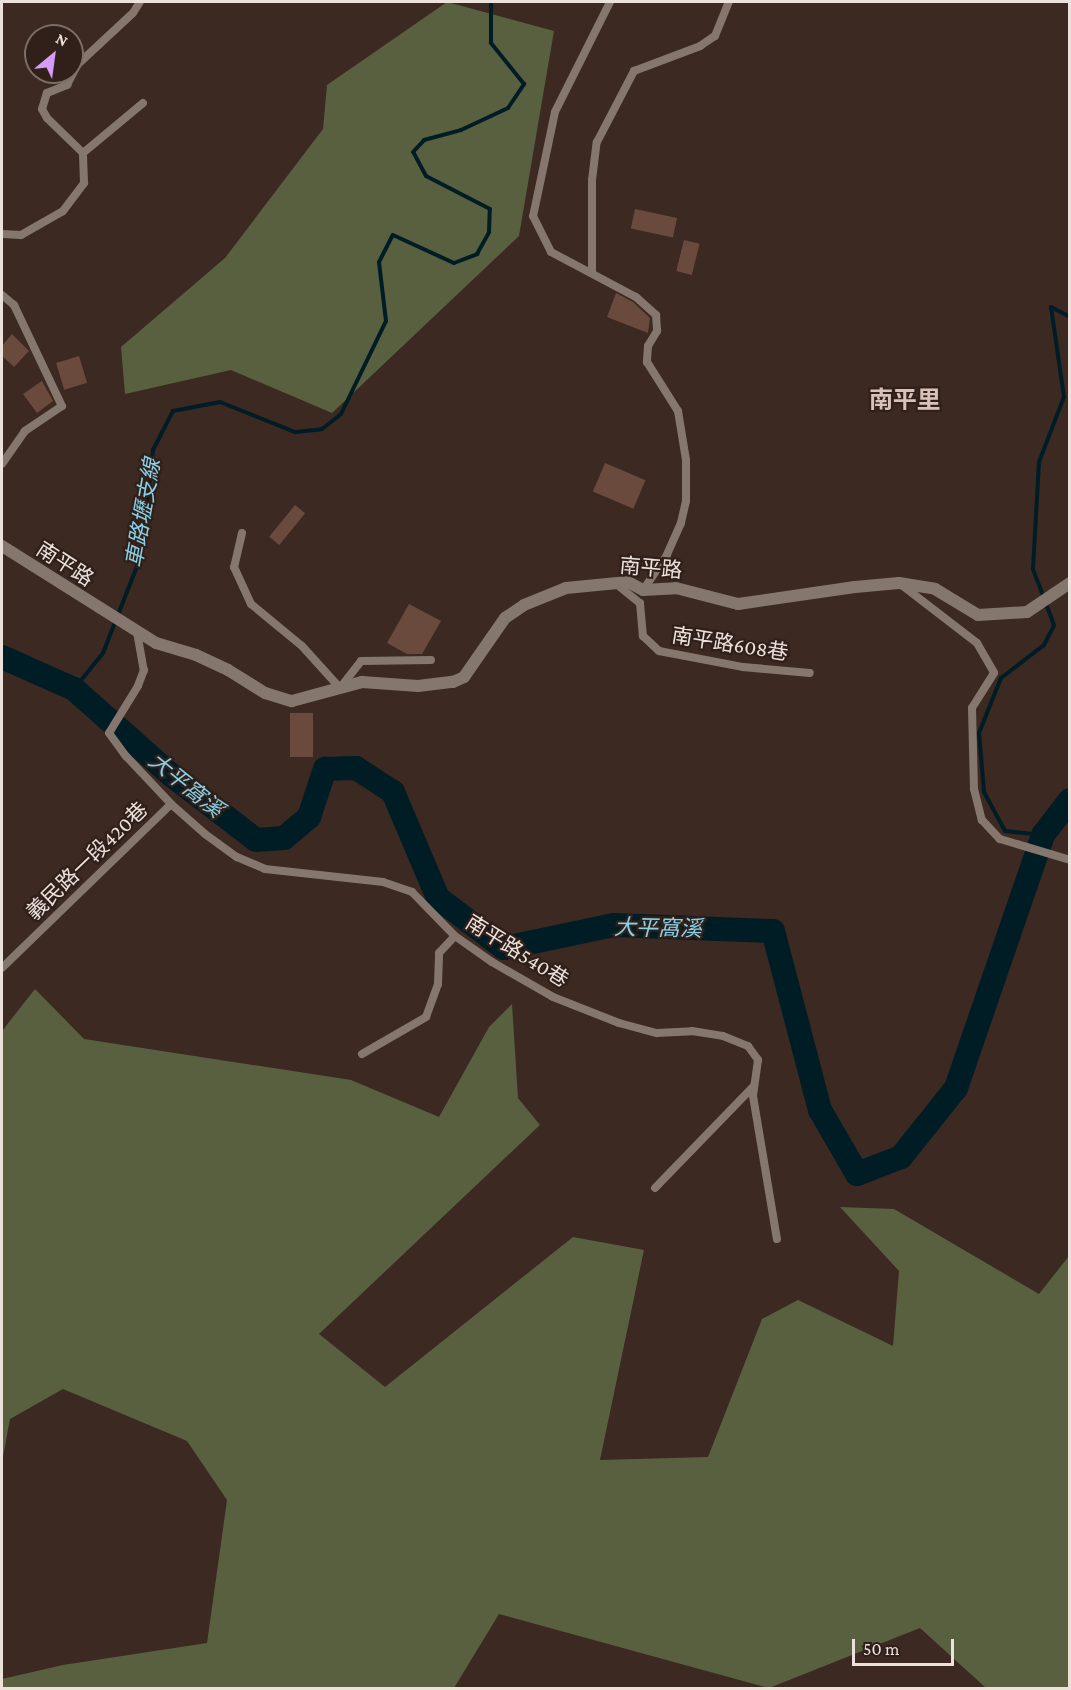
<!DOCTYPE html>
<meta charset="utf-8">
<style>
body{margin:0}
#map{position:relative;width:1071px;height:1690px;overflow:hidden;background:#3b2922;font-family:"Crimson Pro","Noto Sans TC",serif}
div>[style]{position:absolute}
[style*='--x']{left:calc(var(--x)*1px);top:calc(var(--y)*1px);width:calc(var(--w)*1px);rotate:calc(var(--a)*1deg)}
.forest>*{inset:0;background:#596040}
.stream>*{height:4px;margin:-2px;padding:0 2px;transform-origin:2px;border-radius:2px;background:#001d26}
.river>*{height:24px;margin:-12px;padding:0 12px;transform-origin:12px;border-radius:12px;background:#001d26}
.building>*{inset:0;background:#6b4a3e;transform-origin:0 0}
.service>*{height:8px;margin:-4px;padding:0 4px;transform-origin:4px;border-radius:4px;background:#85776d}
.tertiary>*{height:12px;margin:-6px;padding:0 6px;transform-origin:6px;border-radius:6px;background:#85776d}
span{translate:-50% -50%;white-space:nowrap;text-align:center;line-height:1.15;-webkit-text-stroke:4.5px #302019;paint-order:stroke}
.street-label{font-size:21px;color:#ede1dc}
.water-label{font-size:22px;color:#87d1e8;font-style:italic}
.quarter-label{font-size:24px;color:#d8c1b8;font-weight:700}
.frame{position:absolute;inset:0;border:3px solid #ede1dc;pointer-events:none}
.north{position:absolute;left:24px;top:24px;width:60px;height:60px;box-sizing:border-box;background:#302019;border:2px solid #7c6d67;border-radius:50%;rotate:29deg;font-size:16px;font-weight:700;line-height:24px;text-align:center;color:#ede1dc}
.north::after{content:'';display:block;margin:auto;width:21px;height:27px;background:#d59bfa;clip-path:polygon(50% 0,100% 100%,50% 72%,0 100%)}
.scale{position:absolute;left:852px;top:1639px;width:102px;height:27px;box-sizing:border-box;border:3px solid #ede1dc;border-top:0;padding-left:8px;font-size:18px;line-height:21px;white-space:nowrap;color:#ede1dc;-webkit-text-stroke:4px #302019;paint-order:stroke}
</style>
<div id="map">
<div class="forest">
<i style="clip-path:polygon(447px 2px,554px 31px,519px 236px,332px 413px,231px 370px,125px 394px,121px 347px,225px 258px,323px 129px,327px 85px)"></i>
<i style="clip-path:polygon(35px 989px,84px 1039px,351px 1080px,439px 1117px,489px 1027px,512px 1004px,518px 1098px,540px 1125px,319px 1334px,385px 1387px,573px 1237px,644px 1250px,600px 1460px,708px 1457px,762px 1319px,798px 1300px,893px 1346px,899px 1271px,840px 1207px,894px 1209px,1039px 1294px,1069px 1256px,1069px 1688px,986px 1688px,920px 1628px,769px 1688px,499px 1614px,454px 1688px,2px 1688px,2px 1679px,63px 1665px,207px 1643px,227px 1500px,187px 1441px,63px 1389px,10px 1419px,2px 1462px,2px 1031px)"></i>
</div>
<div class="stream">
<i style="--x:74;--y:689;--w:46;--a:-51.1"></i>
<i style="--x:103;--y:653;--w:104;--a:-68.6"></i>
<i style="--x:141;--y:556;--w:107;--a:-83.5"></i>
<i style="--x:153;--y:450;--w:44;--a:-62.9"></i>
<i style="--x:173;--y:411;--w:48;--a:-10.8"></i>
<i style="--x:220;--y:402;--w:81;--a:21.8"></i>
<i style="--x:295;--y:432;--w:27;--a:-6"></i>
<i style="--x:322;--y:429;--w:24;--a:-38"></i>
<i style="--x:341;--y:414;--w:103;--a:-64.2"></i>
<i style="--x:386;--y:321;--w:59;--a:-96.8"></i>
<i style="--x:379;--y:262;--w:30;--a:-63"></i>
<i style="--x:393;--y:235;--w:67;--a:24.7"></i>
<i style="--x:454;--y:263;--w:25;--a:-21"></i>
<i style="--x:477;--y:254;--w:25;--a:-61"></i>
<i style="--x:489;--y:232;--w:23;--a:-88"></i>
<i style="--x:490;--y:209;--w:72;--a:-152.7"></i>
<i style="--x:426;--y:176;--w:27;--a:-118"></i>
<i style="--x:413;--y:152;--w:16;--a:-47"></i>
<i style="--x:424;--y:140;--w:38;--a:-15"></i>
<i style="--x:461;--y:130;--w:52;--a:-25.1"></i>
<i style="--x:508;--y:108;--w:29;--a:-56"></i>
<i style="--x:524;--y:84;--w:53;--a:-128.8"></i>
<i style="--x:491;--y:43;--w:41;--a:-90"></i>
<i style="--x:1043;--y:835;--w:38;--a:-174"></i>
<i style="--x:1005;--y:831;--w:44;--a:-118.3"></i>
<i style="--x:984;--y:792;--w:59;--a:-94.8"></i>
<i style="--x:979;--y:733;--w:59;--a:-68.2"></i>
<i style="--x:1001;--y:678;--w:54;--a:-37.5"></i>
<i style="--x:1044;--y:645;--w:22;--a:-63"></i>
<i style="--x:1054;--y:625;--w:60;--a:-110.6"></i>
<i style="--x:1033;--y:569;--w:107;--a:-86.8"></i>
<i style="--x:1039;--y:462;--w:70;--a:-69"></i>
<i style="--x:1064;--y:397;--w:91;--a:-98.2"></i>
<i style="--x:1051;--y:307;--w:21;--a:28"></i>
</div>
<div class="river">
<i style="--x:2;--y:657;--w:79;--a:24"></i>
<i style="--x:74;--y:689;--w:128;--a:41.5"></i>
<i style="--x:170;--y:774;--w:108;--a:37.5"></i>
<i style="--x:256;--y:840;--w:28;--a:-4"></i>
<i style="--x:284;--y:838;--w:33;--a:-40"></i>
<i style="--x:309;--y:817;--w:51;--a:-71.6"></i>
<i style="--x:325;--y:769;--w:31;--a:-2"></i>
<i style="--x:356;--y:768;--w:44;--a:33"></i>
<i style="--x:393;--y:792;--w:115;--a:67"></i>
<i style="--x:438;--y:898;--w:83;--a:37.1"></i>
<i style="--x:504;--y:948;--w:112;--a:-11.8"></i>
<i style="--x:614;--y:925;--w:159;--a:2.2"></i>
<i style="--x:773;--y:931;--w:185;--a:75.3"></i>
<i style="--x:820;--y:1110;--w:74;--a:60"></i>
<i style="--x:857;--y:1174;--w:47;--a:-21.1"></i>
<i style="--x:901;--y:1157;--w:88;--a:-51.4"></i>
<i style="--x:956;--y:1088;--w:268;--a:-71"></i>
<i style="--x:1043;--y:835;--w:44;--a:-52.4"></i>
</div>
<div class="building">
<i style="left:635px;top:209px;width:43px;height:20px;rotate:12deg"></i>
<i style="left:684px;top:240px;width:16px;height:32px;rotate:14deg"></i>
<i style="clip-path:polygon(616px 293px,633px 302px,650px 318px,648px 333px,607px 317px)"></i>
<i style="clip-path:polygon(12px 334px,29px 351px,14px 367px,2px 356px,2px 346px)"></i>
<i style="left:79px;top:356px;width:28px;height:24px;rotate:73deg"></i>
<i style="clip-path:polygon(42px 381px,53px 401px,37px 413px,23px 394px)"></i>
<i style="left:605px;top:463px;width:44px;height:31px;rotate:23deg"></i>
<i style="left:295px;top:505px;width:13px;height:41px;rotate:39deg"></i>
<i style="clip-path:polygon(409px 604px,441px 621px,422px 654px,407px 654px,387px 643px)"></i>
<i style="left:290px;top:713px;width:23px;height:44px"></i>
</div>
<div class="service">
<i style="--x:610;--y:2;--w:123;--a:116.6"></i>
<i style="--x:555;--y:112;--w:106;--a:101.9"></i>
<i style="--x:533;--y:216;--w:40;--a:63.4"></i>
<i style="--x:551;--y:252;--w:96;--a:27.9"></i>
<i style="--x:636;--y:297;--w:27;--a:42"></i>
<i style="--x:656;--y:315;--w:16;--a:86"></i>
<i style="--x:657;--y:331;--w:17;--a:121"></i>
<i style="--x:648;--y:346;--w:16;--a:94"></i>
<i style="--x:647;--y:362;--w:58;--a:57.7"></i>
<i style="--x:678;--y:411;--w:50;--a:80.7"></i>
<i style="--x:686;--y:460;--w:41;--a:90"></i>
<i style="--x:686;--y:501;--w:23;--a:103"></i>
<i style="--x:681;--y:523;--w:35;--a:114"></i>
<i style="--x:667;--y:555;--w:42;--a:124.4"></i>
<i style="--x:83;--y:153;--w:50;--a:-135.8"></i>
<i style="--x:47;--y:118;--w:10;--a:-119"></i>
<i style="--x:42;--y:109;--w:17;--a:-73"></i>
<i style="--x:47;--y:93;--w:22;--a:-22"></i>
<i style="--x:67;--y:85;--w:22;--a:-63"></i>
<i style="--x:77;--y:65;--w:76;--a:-42.9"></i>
<i style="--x:133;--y:13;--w:13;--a:-58"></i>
<i style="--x:2;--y:234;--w:19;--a:3"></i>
<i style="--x:21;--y:235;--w:48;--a:-29.7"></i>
<i style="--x:63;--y:211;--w:35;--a:-53"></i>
<i style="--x:84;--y:183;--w:30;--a:-92"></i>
<i style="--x:83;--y:153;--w:78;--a:-39.8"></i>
<i style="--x:592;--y:273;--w:93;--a:-90"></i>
<i style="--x:592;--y:180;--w:38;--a:-83"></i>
<i style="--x:597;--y:142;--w:80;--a:-62.5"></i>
<i style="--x:634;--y:71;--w:71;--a:-20.7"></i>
<i style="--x:700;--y:46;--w:18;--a:-34"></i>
<i style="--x:715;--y:36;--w:37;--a:-68"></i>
<i style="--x:2;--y:295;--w:16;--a:40"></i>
<i style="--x:14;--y:305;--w:112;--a:64.6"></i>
<i style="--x:62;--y:406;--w:45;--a:146"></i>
<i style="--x:25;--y:431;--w:40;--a:124.9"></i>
<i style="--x:242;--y:533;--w:35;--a:103"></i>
<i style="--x:234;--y:567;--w:41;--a:65.3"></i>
<i style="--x:251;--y:604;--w:66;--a:39.5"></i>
<i style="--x:302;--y:646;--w:57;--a:47.9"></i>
<i style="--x:340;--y:688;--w:34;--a:-52"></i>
<i style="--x:361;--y:661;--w:70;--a:-0.8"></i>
<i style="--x:615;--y:583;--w:32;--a:39"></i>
<i style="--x:640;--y:603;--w:33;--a:85"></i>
<i style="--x:643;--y:636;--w:22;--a:43"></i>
<i style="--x:659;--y:651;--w:86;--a:10.8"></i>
<i style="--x:743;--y:667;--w:67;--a:5.1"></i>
<i style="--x:903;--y:586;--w:93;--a:37.6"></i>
<i style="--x:977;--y:643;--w:34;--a:60"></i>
<i style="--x:994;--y:673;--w:41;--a:122.2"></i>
<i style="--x:972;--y:708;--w:81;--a:88.6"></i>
<i style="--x:974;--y:789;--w:32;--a:76"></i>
<i style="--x:982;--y:820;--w:26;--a:47"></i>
<i style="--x:1000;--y:839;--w:73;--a:16.7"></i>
<i style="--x:137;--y:632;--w:39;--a:80"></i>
<i style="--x:144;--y:670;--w:17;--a:111"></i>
<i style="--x:138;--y:686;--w:55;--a:121.7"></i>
<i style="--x:109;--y:733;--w:29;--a:54"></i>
<i style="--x:126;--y:756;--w:66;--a:46.8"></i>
<i style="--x:171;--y:804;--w:45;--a:41.4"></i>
<i style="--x:205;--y:834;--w:39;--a:36"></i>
<i style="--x:237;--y:857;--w:30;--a:23"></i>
<i style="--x:265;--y:869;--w:119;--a:6.3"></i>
<i style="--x:383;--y:882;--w:31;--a:19"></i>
<i style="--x:412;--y:892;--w:62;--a:45.7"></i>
<i style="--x:455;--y:936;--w:45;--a:35.1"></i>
<i style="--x:492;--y:962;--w:70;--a:29.8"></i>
<i style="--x:553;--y:997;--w:71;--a:21.5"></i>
<i style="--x:619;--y:1023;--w:39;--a:15"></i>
<i style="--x:657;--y:1033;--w:35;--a:-3"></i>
<i style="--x:692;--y:1031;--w:31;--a:9"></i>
<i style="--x:723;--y:1036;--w:27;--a:22"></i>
<i style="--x:748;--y:1046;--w:17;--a:54"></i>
<i style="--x:758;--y:1060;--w:36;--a:98"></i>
<i style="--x:753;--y:1096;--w:145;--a:80.5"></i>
<i style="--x:2;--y:968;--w:235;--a:-44.1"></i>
<i style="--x:362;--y:1054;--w:74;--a:-30"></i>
<i style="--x:426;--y:1017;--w:35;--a:-70"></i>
<i style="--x:438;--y:984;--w:31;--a:-88"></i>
<i style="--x:439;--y:953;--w:23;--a:-47"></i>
<i style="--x:655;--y:1188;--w:142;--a:-45.9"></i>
</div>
<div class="tertiary">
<i style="--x:2;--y:546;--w:182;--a:32.2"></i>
<i style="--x:156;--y:643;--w:42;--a:16.7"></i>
<i style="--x:196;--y:655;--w:35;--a:25"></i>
<i style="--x:228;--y:670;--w:44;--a:31.9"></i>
<i style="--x:265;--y:693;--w:28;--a:17"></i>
<i style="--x:292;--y:701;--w:73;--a:-15.2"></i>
<i style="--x:362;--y:682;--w:56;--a:4.1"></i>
<i style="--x:418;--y:686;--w:35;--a:-7"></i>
<i style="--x:453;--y:682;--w:12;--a:-24"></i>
<i style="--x:464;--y:677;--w:72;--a:-55.2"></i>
<i style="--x:505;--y:618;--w:23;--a:-34"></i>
<i style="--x:524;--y:605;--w:45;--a:-22"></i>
<i style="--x:566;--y:588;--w:62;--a:-5.5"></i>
<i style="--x:628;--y:582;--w:17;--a:28"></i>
<i style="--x:643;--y:590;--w:33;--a:-3"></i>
<i style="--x:676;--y:588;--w:64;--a:14.5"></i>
<i style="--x:738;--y:604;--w:118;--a:-8.3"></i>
<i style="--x:855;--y:587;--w:44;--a:-5.2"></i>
<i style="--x:899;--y:583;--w:36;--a:9"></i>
<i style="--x:935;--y:589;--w:50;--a:31.2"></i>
<i style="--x:978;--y:615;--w:49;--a:-3.5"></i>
<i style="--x:1027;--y:612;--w:52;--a:-34"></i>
</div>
<div class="street-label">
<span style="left:65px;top:564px;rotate:33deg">南平路</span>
<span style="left:651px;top:568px;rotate:5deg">南平路</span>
<span style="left:730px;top:644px;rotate:9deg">南平路608巷</span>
<span style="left:87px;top:861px;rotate:-44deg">義民路一段420巷</span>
<span style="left:517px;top:951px;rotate:32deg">南平路540巷</span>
</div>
<div class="water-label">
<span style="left:143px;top:513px;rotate:-80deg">車路壢支線</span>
<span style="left:186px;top:785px;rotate:39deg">大平窩溪</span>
<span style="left:658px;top:928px;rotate:1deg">大平窩溪</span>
</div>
<div class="quarter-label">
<span style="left:905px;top:400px">南平里</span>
</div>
<div class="frame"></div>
<div class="north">N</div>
<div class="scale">50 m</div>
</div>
